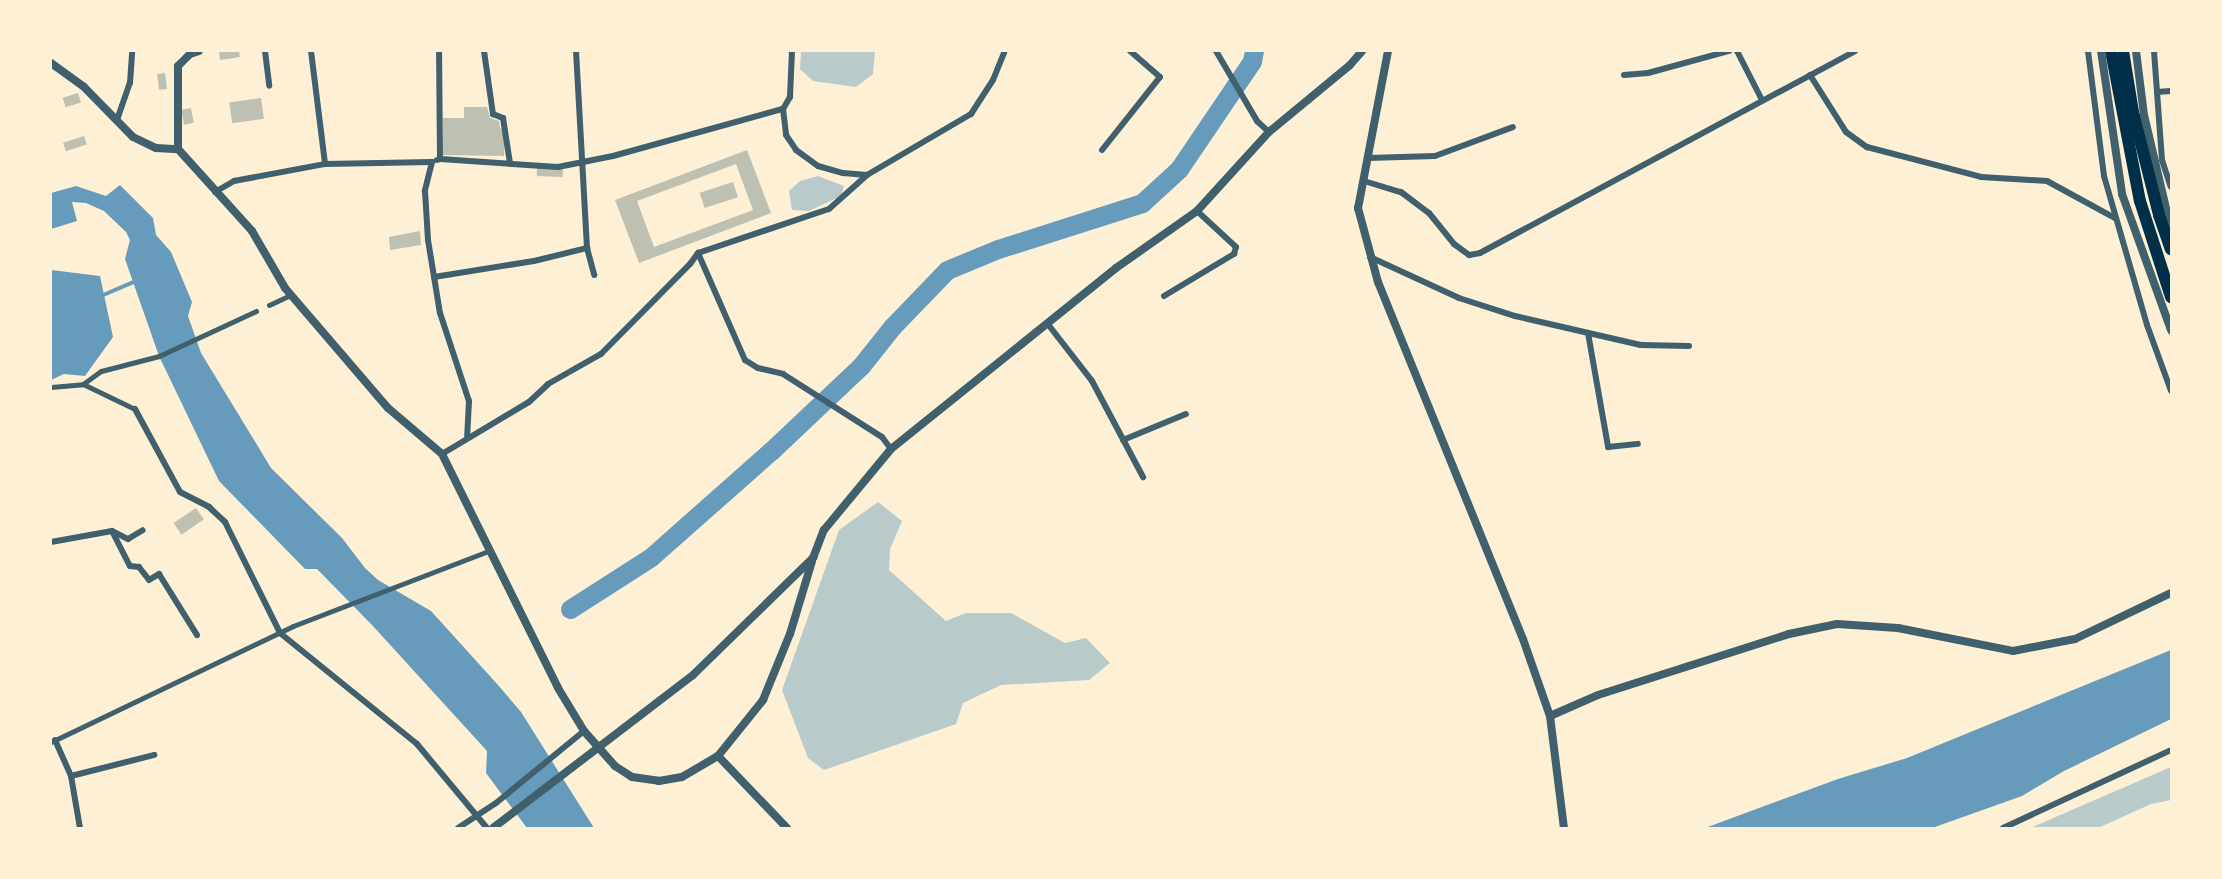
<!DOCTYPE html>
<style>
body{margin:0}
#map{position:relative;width:2222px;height:879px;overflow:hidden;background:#fdf0d5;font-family:Mulish,sans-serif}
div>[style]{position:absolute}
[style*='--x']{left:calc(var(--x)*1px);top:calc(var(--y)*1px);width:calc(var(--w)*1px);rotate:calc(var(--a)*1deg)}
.green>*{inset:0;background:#b9caca}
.water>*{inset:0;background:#669bbc}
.stream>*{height:3.5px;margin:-1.75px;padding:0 1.75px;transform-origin:1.75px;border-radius:1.75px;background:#669bbc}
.river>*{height:19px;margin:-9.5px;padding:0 9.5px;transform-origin:9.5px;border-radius:9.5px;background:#669bbc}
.building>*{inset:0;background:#bec0b2;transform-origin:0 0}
.pedestrian>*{height:5px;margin:-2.5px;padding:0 2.5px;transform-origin:2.5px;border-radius:2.5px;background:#3f606c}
.minor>*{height:6px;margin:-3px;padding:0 3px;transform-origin:3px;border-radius:3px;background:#3f606c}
.tertiary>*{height:8px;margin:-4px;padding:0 4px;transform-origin:4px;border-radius:4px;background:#3f606c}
.motorway>*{height:12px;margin:-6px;padding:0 6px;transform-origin:6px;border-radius:6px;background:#003049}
span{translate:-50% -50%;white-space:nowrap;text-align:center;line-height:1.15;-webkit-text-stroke:7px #fdf0d5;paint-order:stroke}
.frame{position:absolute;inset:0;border:52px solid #fdf0d5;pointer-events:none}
</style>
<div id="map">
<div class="green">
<i style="clip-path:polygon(801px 51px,875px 51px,873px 74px,856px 87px,813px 81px,800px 69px)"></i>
<i style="clip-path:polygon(818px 176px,844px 186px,841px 196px,809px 211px,792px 210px,789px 191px,800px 181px)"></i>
<i style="clip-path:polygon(878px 502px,902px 521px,890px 549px,889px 570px,946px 621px,966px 613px,1011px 613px,1065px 643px,1086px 638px,1110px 663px,1089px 680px,1001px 685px,963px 703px,956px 724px,824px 770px,808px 758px,782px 690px,839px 530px)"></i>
<i style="clip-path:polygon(2171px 767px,2171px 800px,2151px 804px,2098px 828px,2030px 828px)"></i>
</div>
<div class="water">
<i style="clip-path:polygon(120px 185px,153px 218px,156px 235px,171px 252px,192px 302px,188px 316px,201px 353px,271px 468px,342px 538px,365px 568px,378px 580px,431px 611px,498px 685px,521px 712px,594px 828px,527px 828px,486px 773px,487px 751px,372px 625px,317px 569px,305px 569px,219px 481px,159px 356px,125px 259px,130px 240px,126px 232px,104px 211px,86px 203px,72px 202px,77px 221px,51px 229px,51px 193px,76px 186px,106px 196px)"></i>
<i style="clip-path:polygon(51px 270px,100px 276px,113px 337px,85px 376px,64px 374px,51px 380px)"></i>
<i style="clip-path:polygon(2171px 650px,2171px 719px,2064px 771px,2022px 796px,1932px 828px,1705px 828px,1838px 779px,1907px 758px)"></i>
</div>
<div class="stream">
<i style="--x:101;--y:296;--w:38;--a:-23"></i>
</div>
<div class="river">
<i style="--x:570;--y:609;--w:96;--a:-32.7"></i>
<i style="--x:651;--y:557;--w:160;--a:-41.5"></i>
<i style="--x:771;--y:451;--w:124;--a:-43.4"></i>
<i style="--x:861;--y:366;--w:50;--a:-51.5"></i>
<i style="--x:892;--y:327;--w:79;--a:-46"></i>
<i style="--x:947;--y:270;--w:55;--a:-22.4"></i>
<i style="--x:998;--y:249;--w:151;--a:-17.7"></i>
<i style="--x:1142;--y:203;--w:50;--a:-42.6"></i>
<i style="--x:1179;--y:169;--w:130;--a:-55.9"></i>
<i style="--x:1252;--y:61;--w:10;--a:-79"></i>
</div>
<div class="building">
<i style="clip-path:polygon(219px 51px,239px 51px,240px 57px,220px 60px)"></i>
<i style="left:165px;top:73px;width:16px;height:8px;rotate:83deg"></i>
<i style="left:78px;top:93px;width:10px;height:16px;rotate:73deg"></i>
<i style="left:261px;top:98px;width:21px;height:32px;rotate:82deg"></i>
<i style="clip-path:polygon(464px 107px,487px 107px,490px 118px,499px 121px,500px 128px,505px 130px,504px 156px,443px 155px,443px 118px,464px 118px)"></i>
<i style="left:191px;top:108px;width:15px;height:10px;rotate:79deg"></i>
<i style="left:84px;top:136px;width:9px;height:22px;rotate:72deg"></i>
<i style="clip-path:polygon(evenodd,747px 150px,771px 213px,639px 263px,615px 200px,747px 150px,736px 164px,753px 210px,654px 247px,637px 201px,736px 164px)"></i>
<i style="left:537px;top:168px;width:26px;height:8px;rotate:2deg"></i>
<i style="left:733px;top:182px;width:16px;height:35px;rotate:72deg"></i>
<i style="clip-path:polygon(420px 231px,421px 245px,390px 250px,389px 237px)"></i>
<i style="left:196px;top:508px;width:14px;height:27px;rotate:56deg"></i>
</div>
<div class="pedestrian">
<i style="--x:269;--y:305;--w:23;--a:-25"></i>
<i style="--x:83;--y:384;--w:22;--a:-36"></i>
<i style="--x:101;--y:371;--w:60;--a:-14.5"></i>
<i style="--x:159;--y:356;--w:107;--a:-24.9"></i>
<i style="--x:51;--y:387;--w:32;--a:-5"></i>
<i style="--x:83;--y:384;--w:58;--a:25.7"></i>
<i style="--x:51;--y:742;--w:268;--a:-25.6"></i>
<i style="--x:293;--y:626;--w:212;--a:-21"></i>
</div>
<div class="minor">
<i style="--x:265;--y:51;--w:35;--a:83"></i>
<i style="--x:311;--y:51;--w:114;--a:82.9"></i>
<i style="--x:484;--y:51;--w:64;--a:81.9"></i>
<i style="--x:493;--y:114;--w:11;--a:22"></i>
<i style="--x:503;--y:118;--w:46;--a:81.2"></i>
<i style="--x:576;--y:51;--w:197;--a:86.8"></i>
<i style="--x:587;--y:248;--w:28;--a:75"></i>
<i style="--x:792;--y:51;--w:46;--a:92.5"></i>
<i style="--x:790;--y:97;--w:14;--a:120"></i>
<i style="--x:783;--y:109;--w:26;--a:83"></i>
<i style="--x:786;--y:135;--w:18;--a:56"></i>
<i style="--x:796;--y:150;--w:27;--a:36"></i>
<i style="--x:818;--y:166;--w:26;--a:16"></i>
<i style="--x:843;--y:173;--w:24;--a:5"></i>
<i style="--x:1216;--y:51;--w:81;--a:59.6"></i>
<i style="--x:1257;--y:121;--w:16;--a:43"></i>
<i style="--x:1737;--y:51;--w:55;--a:63"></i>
<i style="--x:2088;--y:51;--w:126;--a:82.7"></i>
<i style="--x:2104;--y:176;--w:155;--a:73.9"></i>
<i style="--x:2147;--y:325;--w:70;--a:70"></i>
<i style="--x:2154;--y:51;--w:109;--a:85.8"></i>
<i style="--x:2162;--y:160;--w:28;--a:72"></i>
<i style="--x:1624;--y:75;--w:24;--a:-5"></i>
<i style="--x:1648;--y:73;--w:84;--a:-15.2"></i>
<i style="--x:1810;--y:75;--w:67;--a:57.7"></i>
<i style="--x:1846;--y:132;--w:26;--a:36"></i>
<i style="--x:1867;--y:147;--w:118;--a:14.7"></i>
<i style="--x:1981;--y:177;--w:66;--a:3.5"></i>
<i style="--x:2047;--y:181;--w:77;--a:28.6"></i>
<i style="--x:2157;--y:92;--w:14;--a:-4"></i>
<i style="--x:117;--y:120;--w:39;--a:-71"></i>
<i style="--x:130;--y:83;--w:32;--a:-86"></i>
<i style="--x:1102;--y:150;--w:93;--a:-51.5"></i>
<i style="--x:1160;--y:77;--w:40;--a:-139"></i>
<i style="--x:1368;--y:158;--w:67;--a:-1.7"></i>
<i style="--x:1435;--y:156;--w:83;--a:-20.4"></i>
<i style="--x:440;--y:159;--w:118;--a:3.9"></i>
<i style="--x:558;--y:167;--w:56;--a:-11.3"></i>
<i style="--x:613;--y:156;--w:176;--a:-15.5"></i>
<i style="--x:437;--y:160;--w:3;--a:-18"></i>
<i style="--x:440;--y:159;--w:108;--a:-90.5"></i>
<i style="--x:432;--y:162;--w:30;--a:104"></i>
<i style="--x:425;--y:191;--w:49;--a:86.5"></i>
<i style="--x:428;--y:240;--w:74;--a:80.7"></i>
<i style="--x:440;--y:313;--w:93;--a:71.8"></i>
<i style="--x:469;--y:401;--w:35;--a:93"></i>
<i style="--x:1364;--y:181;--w:39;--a:17"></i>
<i style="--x:1401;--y:192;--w:35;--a:37"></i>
<i style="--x:1429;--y:213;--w:40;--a:51"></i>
<i style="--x:1454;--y:244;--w:19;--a:36"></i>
<i style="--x:1469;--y:255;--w:11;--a:-10"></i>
<i style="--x:1480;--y:253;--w:426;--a:-28.3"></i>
<i style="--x:215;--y:192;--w:22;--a:-30"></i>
<i style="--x:234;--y:181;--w:93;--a:-10.6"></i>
<i style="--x:325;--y:164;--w:107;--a:-1.1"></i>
<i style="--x:698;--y:253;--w:117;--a:66.3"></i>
<i style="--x:745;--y:360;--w:15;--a:32"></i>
<i style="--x:758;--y:368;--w:26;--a:13"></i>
<i style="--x:783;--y:374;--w:117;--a:32.5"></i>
<i style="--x:882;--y:437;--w:15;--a:53"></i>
<i style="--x:1370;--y:257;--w:98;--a:24.7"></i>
<i style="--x:1459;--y:298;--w:59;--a:17.8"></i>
<i style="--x:1515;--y:316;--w:129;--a:13"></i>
<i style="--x:1641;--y:345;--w:48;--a:1.2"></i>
<i style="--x:434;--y:277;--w:101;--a:-9.1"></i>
<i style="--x:534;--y:261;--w:55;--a:-13.8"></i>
<i style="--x:1164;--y:296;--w:82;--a:-31"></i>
<i style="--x:1234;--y:254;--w:7;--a:-74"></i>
<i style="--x:1236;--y:247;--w:53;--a:-137.3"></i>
<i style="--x:1047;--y:323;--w:73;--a:52.2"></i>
<i style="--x:1092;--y:381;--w:109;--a:62"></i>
<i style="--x:1588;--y:333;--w:116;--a:80"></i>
<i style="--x:1608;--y:447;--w:30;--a:-6"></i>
<i style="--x:135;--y:409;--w:94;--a:61.5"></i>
<i style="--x:180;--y:492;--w:33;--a:27"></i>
<i style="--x:209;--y:507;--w:22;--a:43"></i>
<i style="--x:225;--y:522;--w:124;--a:63.6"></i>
<i style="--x:280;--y:633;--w:176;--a:39"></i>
<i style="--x:417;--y:744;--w:109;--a:50.2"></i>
<i style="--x:1123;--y:440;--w:68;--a:-22.4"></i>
<i style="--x:442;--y:454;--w:101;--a:-30.9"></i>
<i style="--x:529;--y:402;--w:26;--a:-43"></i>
<i style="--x:548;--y:384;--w:61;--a:-29.5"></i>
<i style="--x:601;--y:354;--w:127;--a:-45.3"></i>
<i style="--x:690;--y:264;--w:14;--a:-54"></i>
<i style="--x:698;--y:253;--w:138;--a:-18.6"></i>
<i style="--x:829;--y:209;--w:51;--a:-41.8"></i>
<i style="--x:867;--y:175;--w:121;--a:-30.4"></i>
<i style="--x:971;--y:114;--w:40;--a:-57.1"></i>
<i style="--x:993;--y:80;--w:31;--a:-68"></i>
<i style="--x:112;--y:531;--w:39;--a:63"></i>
<i style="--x:130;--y:566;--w:9;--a:6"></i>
<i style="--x:139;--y:567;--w:16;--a:52"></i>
<i style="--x:149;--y:580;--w:12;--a:-31"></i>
<i style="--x:159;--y:574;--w:72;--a:58.1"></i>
<i style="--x:51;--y:542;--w:62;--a:-10.2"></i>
<i style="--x:112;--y:531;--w:18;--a:27"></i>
<i style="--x:128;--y:539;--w:17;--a:-31"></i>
<i style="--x:55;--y:740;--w:39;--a:66"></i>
<i style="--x:71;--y:776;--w:53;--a:80.2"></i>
<i style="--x:71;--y:776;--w:86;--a:-14.2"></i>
<i style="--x:458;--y:828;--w:45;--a:-33.3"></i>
<i style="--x:496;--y:803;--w:114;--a:-39.3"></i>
<i style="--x:2003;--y:828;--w:185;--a:-24.9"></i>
</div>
<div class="tertiary">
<i style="--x:1388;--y:51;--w:160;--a:100.8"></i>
<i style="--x:1358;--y:208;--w:77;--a:74.9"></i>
<i style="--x:1378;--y:282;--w:385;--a:67.9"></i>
<i style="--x:1523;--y:639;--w:82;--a:70.7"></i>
<i style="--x:1550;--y:716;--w:113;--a:82.9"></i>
<i style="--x:2101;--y:51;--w:145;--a:81.6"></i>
<i style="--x:2122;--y:194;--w:145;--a:70.2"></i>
<i style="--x:2136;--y:51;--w:64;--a:82.9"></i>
<i style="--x:2144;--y:115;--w:117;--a:76.7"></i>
<i style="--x:51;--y:63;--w:41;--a:36"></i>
<i style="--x:84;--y:87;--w:70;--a:45.6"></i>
<i style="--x:133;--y:137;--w:25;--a:26"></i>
<i style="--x:156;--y:148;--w:22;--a:3"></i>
<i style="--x:178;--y:149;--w:110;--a:47.9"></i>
<i style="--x:252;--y:231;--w:66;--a:59.9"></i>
<i style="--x:285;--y:288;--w:158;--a:49.4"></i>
<i style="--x:388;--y:408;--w:71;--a:40.4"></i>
<i style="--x:442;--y:454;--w:261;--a:63.6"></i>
<i style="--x:558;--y:688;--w:50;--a:58.8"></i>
<i style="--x:584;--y:731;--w:47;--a:48.5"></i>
<i style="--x:615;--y:766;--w:20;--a:33"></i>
<i style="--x:632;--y:777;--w:27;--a:8"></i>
<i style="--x:659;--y:781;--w:23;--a:-10"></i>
<i style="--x:682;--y:777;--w:42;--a:-30.3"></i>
<i style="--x:718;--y:756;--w:100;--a:46.2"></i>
<i style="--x:178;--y:149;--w:83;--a:-90"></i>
<i style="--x:178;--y:66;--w:17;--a:-45"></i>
<i style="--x:190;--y:54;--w:9;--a:-18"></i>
<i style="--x:1550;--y:716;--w:52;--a:-23.6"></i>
<i style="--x:1598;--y:695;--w:201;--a:-17.7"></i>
<i style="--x:1789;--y:634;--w:49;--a:-11.8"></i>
<i style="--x:1837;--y:624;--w:61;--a:3.8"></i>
<i style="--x:1898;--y:628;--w:117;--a:11.3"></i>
<i style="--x:2013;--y:651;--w:63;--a:-11"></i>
<i style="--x:2075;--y:639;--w:106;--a:-25.6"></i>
<i style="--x:718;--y:756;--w:72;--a:-51.2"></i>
<i style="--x:763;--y:700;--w:71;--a:-67.8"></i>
<i style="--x:790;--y:634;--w:76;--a:-73.2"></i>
<i style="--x:493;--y:828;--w:252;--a:-37.4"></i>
<i style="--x:693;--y:675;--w:168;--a:-44.3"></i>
<i style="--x:813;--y:558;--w:30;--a:-69"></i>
<i style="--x:824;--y:530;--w:105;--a:-50.4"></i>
<i style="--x:891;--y:449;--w:289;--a:-38.8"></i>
<i style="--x:1116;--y:268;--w:99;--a:-35.1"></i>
<i style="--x:1197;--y:211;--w:107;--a:-47.7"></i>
<i style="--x:1269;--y:132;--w:105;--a:-39.6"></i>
<i style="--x:1350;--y:65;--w:18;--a:-49"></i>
</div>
<div class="motorway">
<i style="--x:2111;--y:51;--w:153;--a:79.1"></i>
<i style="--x:2140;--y:201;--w:101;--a:72.1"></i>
<i style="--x:2123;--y:51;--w:62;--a:80.7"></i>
<i style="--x:2133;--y:112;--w:106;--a:75.8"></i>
<i style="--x:2159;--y:215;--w:36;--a:71"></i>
</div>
<div class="frame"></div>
</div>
